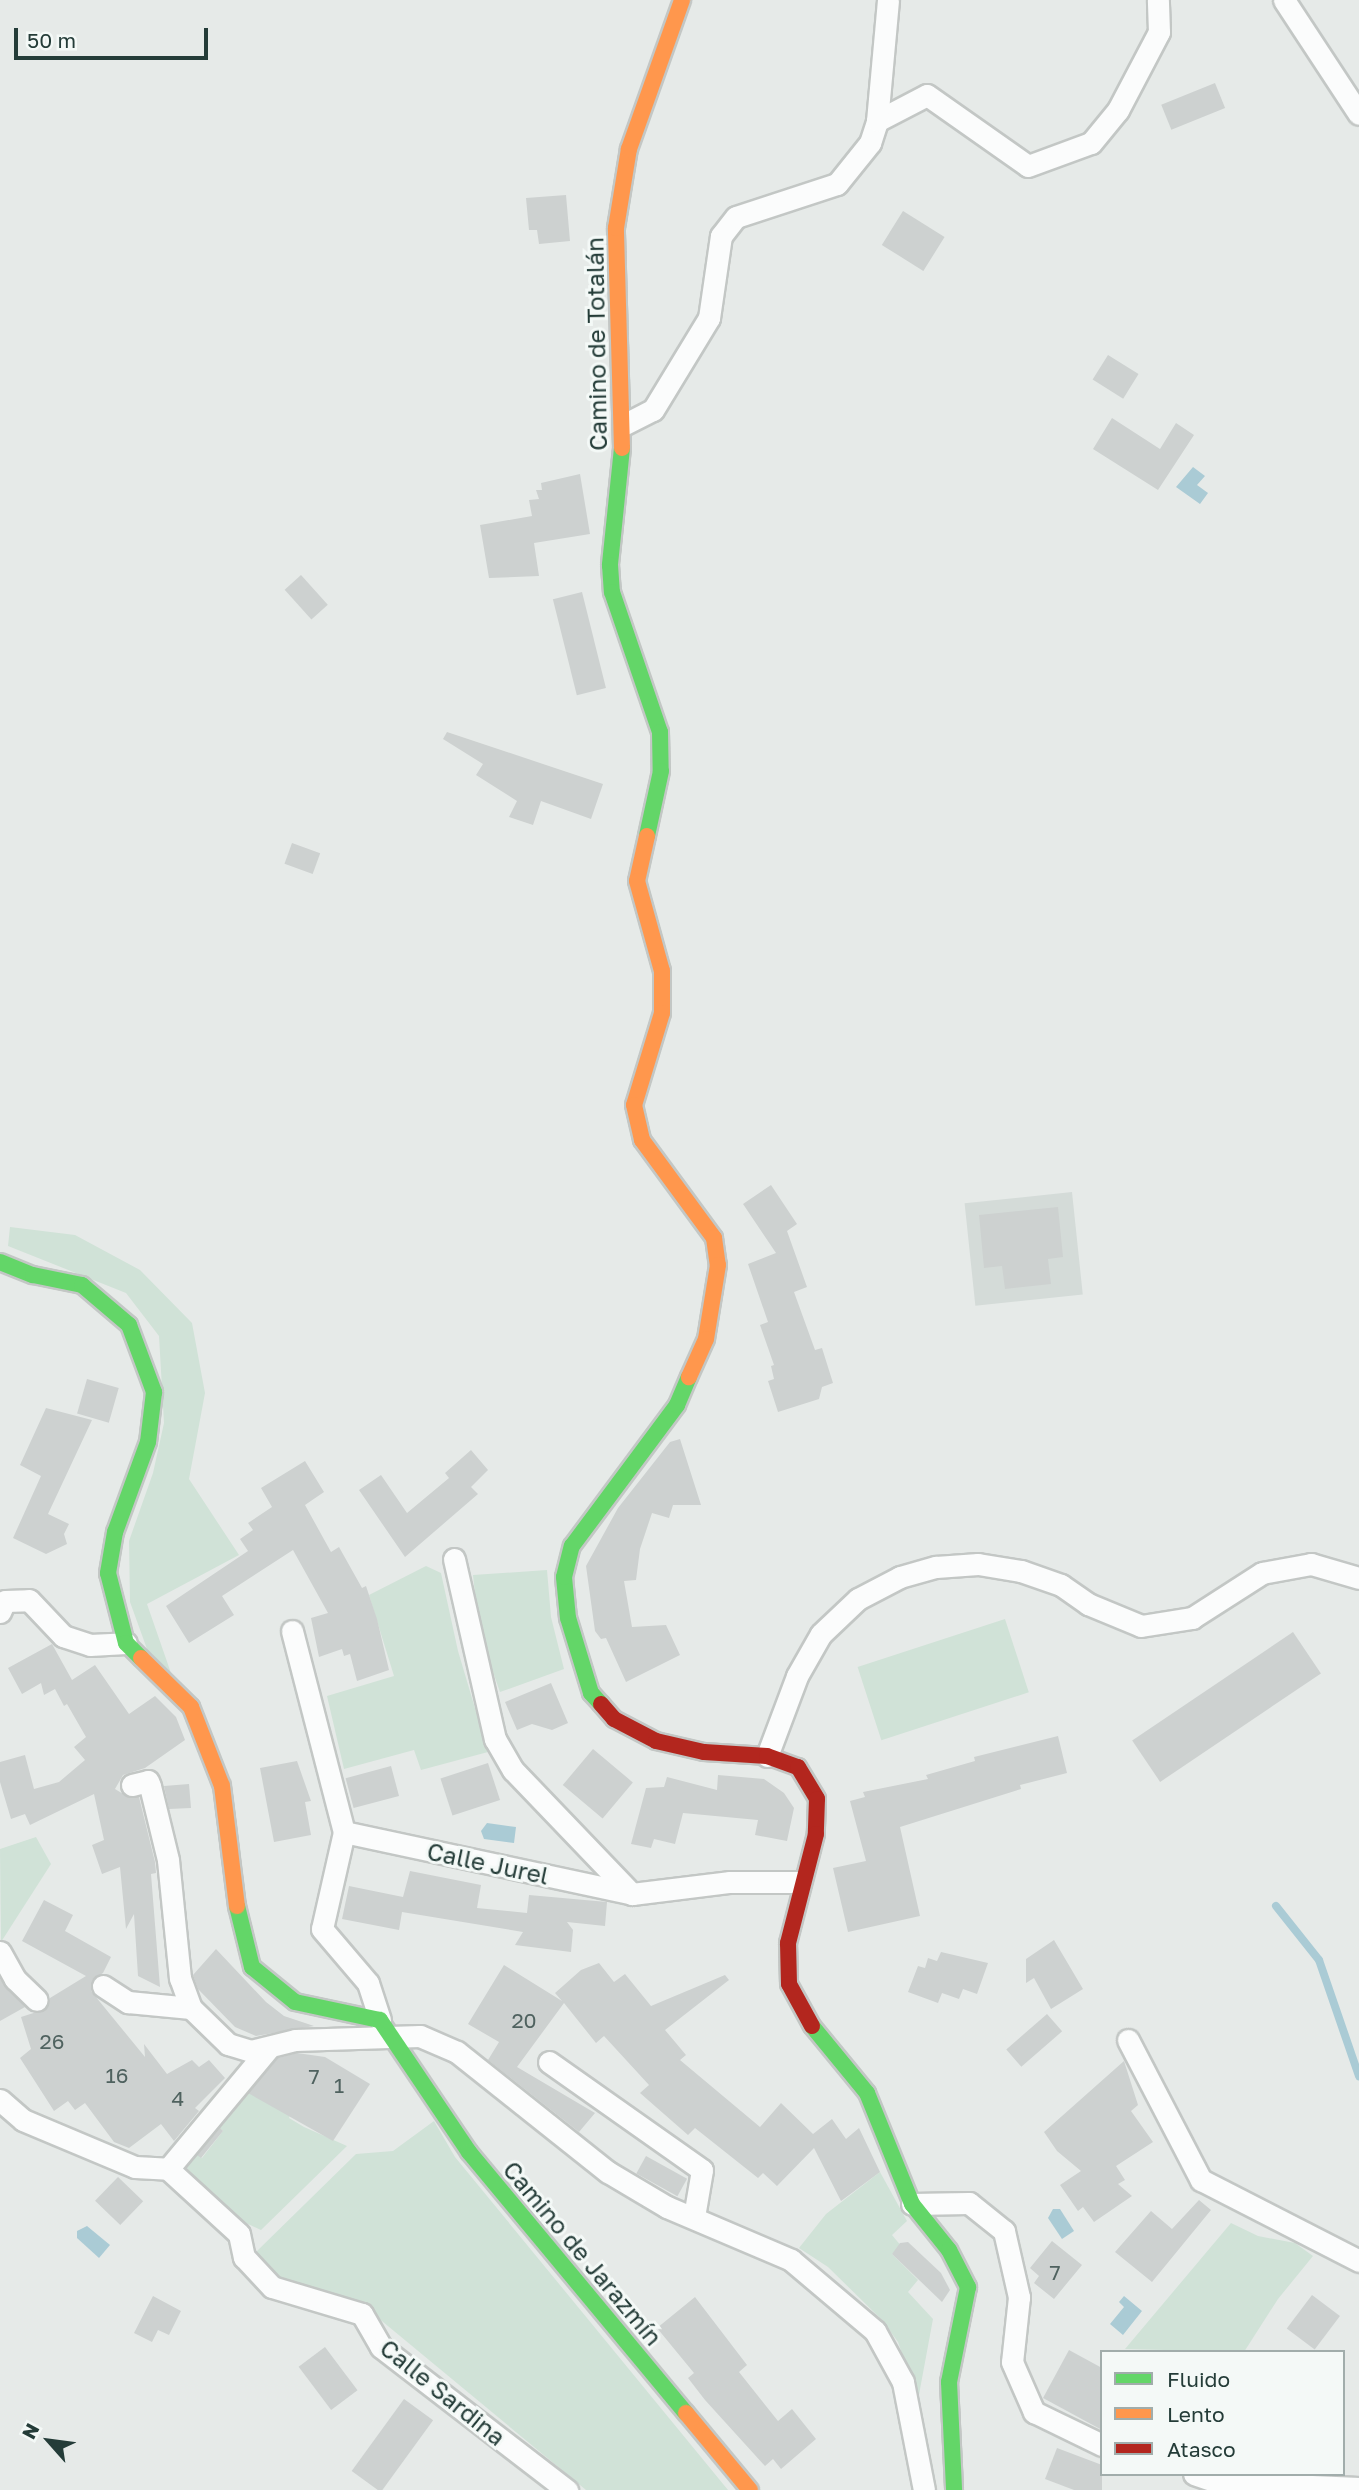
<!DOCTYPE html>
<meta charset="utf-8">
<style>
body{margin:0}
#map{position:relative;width:1359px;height:2490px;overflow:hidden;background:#e6eae8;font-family:"Golos Text",sans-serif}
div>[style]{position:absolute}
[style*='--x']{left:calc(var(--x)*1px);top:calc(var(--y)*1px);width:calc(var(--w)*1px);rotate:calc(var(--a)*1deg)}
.built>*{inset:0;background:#d4dbd8;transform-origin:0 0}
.green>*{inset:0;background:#d0e2d7;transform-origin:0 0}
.water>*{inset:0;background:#aacbd5}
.stream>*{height:8px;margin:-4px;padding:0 4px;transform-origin:4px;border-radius:4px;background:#aacbd5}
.building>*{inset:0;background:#cdd1d0;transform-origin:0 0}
.roads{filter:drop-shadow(2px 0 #c3c7c5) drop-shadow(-2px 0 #c3c7c5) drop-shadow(0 2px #c3c7c5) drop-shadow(0 -2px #c3c7c5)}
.street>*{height:21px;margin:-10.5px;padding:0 10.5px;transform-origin:10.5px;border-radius:10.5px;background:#fbfcfc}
.fast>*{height:16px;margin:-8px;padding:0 8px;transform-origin:8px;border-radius:8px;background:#63d668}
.slow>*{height:16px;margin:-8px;padding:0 8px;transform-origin:8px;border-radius:8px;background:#ff974d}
.jam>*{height:16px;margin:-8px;padding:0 8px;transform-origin:8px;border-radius:8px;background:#b3261e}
span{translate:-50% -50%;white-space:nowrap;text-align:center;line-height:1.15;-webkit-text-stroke:6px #f4f9f7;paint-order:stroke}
.number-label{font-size:21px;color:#4f625f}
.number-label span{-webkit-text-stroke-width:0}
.street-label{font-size:24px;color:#243c38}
.legend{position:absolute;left:1100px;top:2350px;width:245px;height:126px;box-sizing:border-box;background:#f4f9f7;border:2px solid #a1adab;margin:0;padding:9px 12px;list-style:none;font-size:21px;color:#243c38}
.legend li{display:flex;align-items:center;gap:14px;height:35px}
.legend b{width:35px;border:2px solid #a1adab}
.north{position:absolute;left:14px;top:2406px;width:70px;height:70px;-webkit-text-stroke:5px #f4f9f7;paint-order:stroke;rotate:298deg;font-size:19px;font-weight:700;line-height:28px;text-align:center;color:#243c38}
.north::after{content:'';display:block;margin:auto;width:24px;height:32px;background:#243c38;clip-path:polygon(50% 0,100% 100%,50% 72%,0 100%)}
.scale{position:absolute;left:14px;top:28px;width:194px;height:32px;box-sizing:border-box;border:4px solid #243c38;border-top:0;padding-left:9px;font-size:21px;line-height:24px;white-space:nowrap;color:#243c38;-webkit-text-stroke:5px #f4f9f7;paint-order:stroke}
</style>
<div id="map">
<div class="built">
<i style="left:1072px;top:1192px;width:103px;height:108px;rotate:84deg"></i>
</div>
<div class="green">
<i style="clip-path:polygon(10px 1227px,75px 1235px,140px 1270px,192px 1323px,205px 1393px,189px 1479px,239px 1555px,147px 1604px,172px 1676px,147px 1649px,130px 1602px,129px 1541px,153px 1473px,164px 1423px,159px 1336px,126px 1293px,8px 1246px)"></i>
<i style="clip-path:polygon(426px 1566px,441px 1573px,458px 1651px,488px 1752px,421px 1770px,414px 1750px,344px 1769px,327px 1696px,394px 1676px,369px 1595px)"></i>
<i style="clip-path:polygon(547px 1570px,551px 1617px,564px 1669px,500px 1692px,479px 1632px,473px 1575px)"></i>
<i style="left:1005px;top:1619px;width:77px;height:155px;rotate:72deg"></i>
<i style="clip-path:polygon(36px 1837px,51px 1864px,1px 1942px,0 1849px)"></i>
<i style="clip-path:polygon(246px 2091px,291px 2113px,289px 2118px,304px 2127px,347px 2146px,261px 2230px,229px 2215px,177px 2170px,195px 2153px,202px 2158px,223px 2131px,217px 2126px)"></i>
<i style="clip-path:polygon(434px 2121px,455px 2157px,728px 2490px,586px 2490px,371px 2312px,308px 2293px,269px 2272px,256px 2252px,356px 2154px,393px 2151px)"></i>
<i style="clip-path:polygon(880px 2172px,907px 2221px,892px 2235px,902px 2247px,892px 2254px,918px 2280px,908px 2292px,933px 2319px,918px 2400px,898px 2342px,882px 2320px,828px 2267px,799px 2248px,826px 2214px)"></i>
<i style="clip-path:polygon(1231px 2223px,1258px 2236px,1295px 2243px,1313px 2256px,1278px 2299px,1244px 2352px,1125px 2349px)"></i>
</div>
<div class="water">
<i style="clip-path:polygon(1193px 467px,1205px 476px,1197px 485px,1208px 493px,1200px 504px,1176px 487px)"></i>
<i style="clip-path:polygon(487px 1823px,516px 1827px,514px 1843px,484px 1839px,481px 1831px)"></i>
<i style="clip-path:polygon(1053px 2209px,1060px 2209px,1074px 2231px,1062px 2239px,1048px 2218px)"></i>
<i style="clip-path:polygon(87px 2226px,110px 2245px,99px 2258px,77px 2238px,77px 2231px)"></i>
<i style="clip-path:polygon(1124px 2296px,1142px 2311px,1123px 2335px,1110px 2324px,1124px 2307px,1119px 2302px)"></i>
</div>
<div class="stream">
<i style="--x:1276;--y:1906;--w:69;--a:51.5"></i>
<i style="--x:1319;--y:1960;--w:123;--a:71"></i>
</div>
<div class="building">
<i style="left:1215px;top:83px;width:27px;height:58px;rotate:68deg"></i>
<i style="clip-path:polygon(566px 195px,570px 241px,539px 244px,537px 230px,529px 230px,526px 198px)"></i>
<i style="left:903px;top:211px;width:49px;height:40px;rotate:32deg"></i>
<i style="left:1108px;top:355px;width:36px;height:29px;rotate:32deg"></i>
<i style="clip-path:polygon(1112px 418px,1160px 449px,1176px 423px,1194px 435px,1158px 490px,1093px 449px)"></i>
<i style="clip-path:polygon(580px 474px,590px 534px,534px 543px,539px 576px,489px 578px,480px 525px,532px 516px,529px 500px,539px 499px,536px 490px,542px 490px,541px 483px)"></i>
<i style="left:301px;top:575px;width:40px;height:22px;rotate:48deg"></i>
<i style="left:582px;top:592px;width:99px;height:30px;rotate:76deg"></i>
<i style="clip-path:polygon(447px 732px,603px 784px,591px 819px,541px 801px,533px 825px,509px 817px,517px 801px,476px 775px,483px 764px,443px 739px)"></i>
<i style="left:292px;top:843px;width:30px;height:22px;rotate:20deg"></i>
<i style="clip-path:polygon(771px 1185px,797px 1224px,787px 1231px,807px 1287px,794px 1292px,815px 1350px,822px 1348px,833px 1383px,822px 1387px,819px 1399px,778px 1412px,768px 1381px,774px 1379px,771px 1366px,774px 1365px,760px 1325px,768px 1322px,748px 1264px,776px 1253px,743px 1204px)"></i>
<i style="clip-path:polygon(1058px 1207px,1063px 1257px,1048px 1259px,1051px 1284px,1005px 1289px,1002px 1266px,984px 1268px,979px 1215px)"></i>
<i style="left:87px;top:1379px;width:33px;height:36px;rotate:16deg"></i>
<i style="clip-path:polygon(46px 1408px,92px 1420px,48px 1514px,69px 1524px,64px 1534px,67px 1544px,46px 1554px,13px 1538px,41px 1476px,20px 1465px)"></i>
<i style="clip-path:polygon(680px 1439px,701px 1505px,673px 1505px,669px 1518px,652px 1513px,640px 1549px,636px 1580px,624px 1581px,632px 1627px,666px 1625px,680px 1655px,626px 1682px,606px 1638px,601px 1639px,595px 1631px,586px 1566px,618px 1508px,670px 1442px)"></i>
<i style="clip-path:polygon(471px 1450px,488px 1470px,471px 1487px,478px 1494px,405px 1557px,359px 1490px,381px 1475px,407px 1513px,449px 1478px,445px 1473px)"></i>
<i style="clip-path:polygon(305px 1461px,324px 1492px,305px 1505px,331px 1552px,339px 1547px,362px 1588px,366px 1586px,377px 1619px,389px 1670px,357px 1681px,350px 1654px,344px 1656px,342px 1649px,319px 1657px,311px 1618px,328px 1613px,293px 1550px,222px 1596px,234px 1615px,189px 1643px,166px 1606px,248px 1551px,240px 1539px,253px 1530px,248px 1523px,272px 1507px,261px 1488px)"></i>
<i style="left:1293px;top:1632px;width:50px;height:194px;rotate:56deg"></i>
<i style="clip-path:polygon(52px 1644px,72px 1680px,95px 1665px,129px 1714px,155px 1696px,176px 1717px,185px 1740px,145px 1768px,123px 1775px,115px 1789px,128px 1797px,139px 1797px,155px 1862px,156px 1873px,151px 1874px,160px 1987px,138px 1976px,134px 1914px,126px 1929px,120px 1867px,102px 1874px,92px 1845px,104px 1840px,94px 1794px,30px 1825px,25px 1814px,11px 1819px,0 1782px,0 1762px,25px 1755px,34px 1789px,59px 1782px,85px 1760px,74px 1747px,86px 1737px,67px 1704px,64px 1706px,55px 1689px,44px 1695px,41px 1683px,22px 1694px,8px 1668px)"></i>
<i style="clip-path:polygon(551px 1683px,568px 1723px,552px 1730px,532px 1724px,517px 1730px,505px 1702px)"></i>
<i style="clip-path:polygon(1058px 1736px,1067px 1773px,1020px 1785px,1021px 1789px,900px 1827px,920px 1916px,848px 1932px,833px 1868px,866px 1861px,850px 1801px,865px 1797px,863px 1792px,928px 1779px,926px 1775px,975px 1761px,974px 1757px)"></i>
<i style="left:593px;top:1749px;width:52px;height:47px;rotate:40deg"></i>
<i style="clip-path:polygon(297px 1761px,311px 1801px,305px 1802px,311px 1835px,274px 1842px,260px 1768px)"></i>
<i style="left:488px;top:1763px;width:39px;height:50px;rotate:72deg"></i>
<i style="left:391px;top:1766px;width:31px;height:47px;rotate:75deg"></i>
<i style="clip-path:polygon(718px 1775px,764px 1779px,784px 1793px,794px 1808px,787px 1841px,755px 1835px,758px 1820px,683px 1813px,675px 1844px,654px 1839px,651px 1848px,631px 1844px,646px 1788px,664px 1787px,667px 1777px,717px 1790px)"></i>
<i style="clip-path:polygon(189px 1784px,191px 1808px,169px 1809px,164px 1786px)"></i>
<i style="clip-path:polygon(410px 1871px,481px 1885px,477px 1908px,527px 1913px,529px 1895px,607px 1902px,605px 1926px,567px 1922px,573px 1930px,571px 1952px,515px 1945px,523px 1932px,402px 1912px,399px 1930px,342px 1919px,349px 1886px,403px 1897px)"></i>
<i style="clip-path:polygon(44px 1900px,73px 1915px,65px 1931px,111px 1957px,103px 1973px,92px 1980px,91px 1991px,145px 2057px,144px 2044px,167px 2074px,192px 2060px,199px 2067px,209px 2060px,225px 2078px,195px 2108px,199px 2111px,174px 2141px,161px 2124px,129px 2148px,114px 2142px,85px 2103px,75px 2110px,68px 2101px,54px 2111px,20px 2058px,31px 2049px,21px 2017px,46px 2009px,50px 1998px,86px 1976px,22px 1941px)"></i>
<i style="clip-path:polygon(1054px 1940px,1083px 1989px,1051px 2009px,1034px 1978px,1026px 1983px,1026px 1959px)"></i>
<i style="clip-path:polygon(216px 1949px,266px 2002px,284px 2016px,314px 2026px,256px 2036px,235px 2027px,198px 1989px,193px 1975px)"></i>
<i style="clip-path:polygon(941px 1952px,988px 1963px,977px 1994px,963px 1989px,959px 1999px,942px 1993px,938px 2003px,908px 1992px,918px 1966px,925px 1968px,928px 1958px,937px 1961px)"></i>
<i style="clip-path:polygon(599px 1963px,614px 1982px,625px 1974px,651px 2006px,725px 1975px,729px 1980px,665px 2030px,686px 2055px,680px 2060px,760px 2127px,781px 2103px,813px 2134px,832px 2119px,846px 2139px,859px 2128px,880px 2172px,841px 2201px,814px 2148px,777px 2186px,763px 2173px,758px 2178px,695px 2128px,688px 2135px,640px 2093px,649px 2085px,604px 2036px,596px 2043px,564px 2003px,517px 2067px,595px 2113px,579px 2132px,488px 2060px,499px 2042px,468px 2024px,504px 1965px,562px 2001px,555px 1993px,581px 1970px)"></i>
<i style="clip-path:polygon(0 1979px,25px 2007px,0 2021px)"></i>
<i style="left:1047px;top:2014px;width:23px;height:54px;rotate:49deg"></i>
<i style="clip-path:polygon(297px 2053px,325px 2057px,370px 2084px,333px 2141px,248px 2093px,278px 2058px)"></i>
<i style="clip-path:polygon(1124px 2061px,1138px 2105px,1131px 2111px,1153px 2142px,1116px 2166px,1125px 2180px,1118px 2184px,1132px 2196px,1094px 2222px,1083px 2207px,1078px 2211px,1060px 2185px,1081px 2171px,1057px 2151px,1044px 2132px)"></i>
<i style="clip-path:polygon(220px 2128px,223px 2131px,201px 2158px,197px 2155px)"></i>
<i style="left:646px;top:2156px;width:47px;height:20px;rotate:29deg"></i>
<i style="left:118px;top:2177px;width:35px;height:33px;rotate:44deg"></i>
<i style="clip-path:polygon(1199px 2200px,1211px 2210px,1152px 2282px,1115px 2252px,1151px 2211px,1172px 2229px)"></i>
<i style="clip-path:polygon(1052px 2241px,1082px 2265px,1054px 2299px,1034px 2283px,1039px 2276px,1030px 2268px)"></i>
<i style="clip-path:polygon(908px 2242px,941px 2273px,950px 2290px,942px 2302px,892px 2254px,900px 2243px)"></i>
<i style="left:1312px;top:2295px;width:35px;height:42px;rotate:37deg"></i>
<i style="clip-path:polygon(153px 2296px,181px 2311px,169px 2335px,158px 2330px,152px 2342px,134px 2333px)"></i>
<i style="clip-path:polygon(695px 2297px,747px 2365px,739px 2372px,778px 2421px,792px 2409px,816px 2439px,781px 2469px,773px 2459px,765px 2466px,705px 2400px,688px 2378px,694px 2373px,657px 2328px)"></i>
<i style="left:325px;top:2347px;width:54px;height:33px;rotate:53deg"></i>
<i style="clip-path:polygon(1069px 2350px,1102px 2368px,1102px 2430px,1043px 2398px)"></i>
<i style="left:404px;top:2399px;width:36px;height:89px;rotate:36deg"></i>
<i style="clip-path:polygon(1057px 2448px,1102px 2465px,1102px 2490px,1074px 2490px,1045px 2479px)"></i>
</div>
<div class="roads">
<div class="street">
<i style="--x:1284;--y:0;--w:136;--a:56.7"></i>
<i style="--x:877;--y:121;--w:56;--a:-27.5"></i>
<i style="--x:927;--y:95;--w:123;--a:35.1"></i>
<i style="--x:1028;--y:166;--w:67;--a:-20.1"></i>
<i style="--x:1091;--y:143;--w:43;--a:-50.7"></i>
<i style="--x:1118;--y:110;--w:88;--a:-62.3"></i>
<i style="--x:1159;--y:32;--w:32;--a:-92"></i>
<i style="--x:625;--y:424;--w:31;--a:-27"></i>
<i style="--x:653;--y:410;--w:108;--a:-58.7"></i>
<i style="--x:709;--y:318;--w:83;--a:-81.7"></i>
<i style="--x:721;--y:236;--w:24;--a:-52"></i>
<i style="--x:736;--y:217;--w:106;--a:-18.1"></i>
<i style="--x:837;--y:184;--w:53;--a:-51.2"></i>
<i style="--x:870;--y:143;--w:23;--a:-72"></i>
<i style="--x:877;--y:121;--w:121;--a:-84.8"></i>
<i style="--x:454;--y:1559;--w:185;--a:77.2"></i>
<i style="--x:495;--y:1739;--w:36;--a:60"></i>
<i style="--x:513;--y:1770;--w:172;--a:46.2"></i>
<i style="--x:632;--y:1894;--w:99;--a:-7"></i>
<i style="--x:730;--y:1882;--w:70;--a:0"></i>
<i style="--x:0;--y:1612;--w:12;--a:-66"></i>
<i style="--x:5;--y:1601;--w:24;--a:-2"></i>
<i style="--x:29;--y:1600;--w:50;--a:46.6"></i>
<i style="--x:63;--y:1636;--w:28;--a:18"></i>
<i style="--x:90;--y:1645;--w:36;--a:-3"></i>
<i style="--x:292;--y:1631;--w:208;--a:75.5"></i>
<i style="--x:344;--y:1832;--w:295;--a:12.1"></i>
<i style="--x:767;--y:1756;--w:85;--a:-69.4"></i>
<i style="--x:797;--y:1676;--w:48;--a:-60.3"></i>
<i style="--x:821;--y:1634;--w:51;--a:-43.4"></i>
<i style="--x:858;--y:1599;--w:47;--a:-27.6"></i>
<i style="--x:900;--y:1577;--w:37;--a:-16"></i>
<i style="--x:936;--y:1567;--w:42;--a:-4.1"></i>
<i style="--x:978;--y:1564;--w:44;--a:9.2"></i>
<i style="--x:1021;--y:1571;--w:42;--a:19.3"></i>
<i style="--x:1061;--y:1585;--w:33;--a:35"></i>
<i style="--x:1088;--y:1604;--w:57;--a:22.5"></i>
<i style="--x:1141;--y:1626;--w:52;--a:-8.9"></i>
<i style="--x:1192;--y:1618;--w:83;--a:-32.7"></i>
<i style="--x:1262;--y:1573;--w:50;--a:-10.4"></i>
<i style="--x:1311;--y:1564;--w:50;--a:16.3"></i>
<i style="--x:132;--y:1785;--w:16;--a:-14"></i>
<i style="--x:148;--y:1781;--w:5;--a:68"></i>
<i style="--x:150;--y:1786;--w:76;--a:76.3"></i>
<i style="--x:168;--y:1860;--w:119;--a:84.2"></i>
<i style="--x:180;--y:1978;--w:32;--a:70"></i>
<i style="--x:344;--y:1832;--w:99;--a:102.8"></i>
<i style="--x:322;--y:1929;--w:71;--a:49.6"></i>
<i style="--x:368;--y:1983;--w:39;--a:72"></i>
<i style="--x:0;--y:1952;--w:31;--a:61"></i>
<i style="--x:15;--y:1979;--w:30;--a:44"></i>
<i style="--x:103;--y:1986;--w:30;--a:33"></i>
<i style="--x:128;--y:2002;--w:63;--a:5.4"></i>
<i style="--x:191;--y:2008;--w:52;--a:44.2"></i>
<i style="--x:228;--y:2044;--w:24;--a:17"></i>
<i style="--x:251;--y:2051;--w:45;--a:-14"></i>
<i style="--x:295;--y:2040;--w:125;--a:-1.8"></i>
<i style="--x:420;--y:2036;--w:40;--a:23.4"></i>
<i style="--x:457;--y:2052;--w:193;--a:38.5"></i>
<i style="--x:608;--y:2172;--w:69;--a:30.7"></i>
<i style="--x:667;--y:2207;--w:135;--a:23.1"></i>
<i style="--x:791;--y:2260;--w:110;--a:40.2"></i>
<i style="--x:875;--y:2331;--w:58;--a:61.2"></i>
<i style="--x:903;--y:2382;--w:110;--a:79"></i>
<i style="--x:1128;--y:2040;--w:158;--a:62.5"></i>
<i style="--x:1201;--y:2180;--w:178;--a:27.1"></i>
<i style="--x:549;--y:2062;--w:187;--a:35.2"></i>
<i style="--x:702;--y:2170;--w:48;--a:99.7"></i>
<i style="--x:0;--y:2100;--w:30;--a:41"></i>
<i style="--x:23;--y:2120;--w:121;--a:22.8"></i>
<i style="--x:135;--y:2167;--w:33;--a:3"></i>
<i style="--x:168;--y:2169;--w:156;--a:-50.2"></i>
<i style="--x:168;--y:2169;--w:96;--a:42.5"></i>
<i style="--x:239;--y:2234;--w:24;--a:78"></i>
<i style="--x:244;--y:2257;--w:41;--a:47"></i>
<i style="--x:272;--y:2287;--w:94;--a:16.7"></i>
<i style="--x:362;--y:2314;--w:38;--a:60"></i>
<i style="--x:381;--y:2347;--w:235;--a:37.6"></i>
<i style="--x:912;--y:2204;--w:57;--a:-1"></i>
<i style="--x:969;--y:2203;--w:45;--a:38.7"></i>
<i style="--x:1004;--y:2231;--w:68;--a:77.2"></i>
<i style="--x:1019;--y:2297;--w:65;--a:96.1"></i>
<i style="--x:1012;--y:2362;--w:55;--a:66.3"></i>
<i style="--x:1034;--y:2412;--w:76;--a:25.9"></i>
<i style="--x:1194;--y:2474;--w:24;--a:19"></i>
<i style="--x:1217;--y:2482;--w:142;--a:2.4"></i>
</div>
<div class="fast">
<i style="--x:622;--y:448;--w:118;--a:95.9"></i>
<i style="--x:610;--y:565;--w:27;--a:86"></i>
<i style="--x:612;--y:592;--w:148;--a:71.1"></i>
<i style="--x:660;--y:732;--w:39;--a:89"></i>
<i style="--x:661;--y:771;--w:66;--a:102.2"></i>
<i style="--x:0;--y:1262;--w:35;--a:22"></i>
<i style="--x:33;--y:1275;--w:50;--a:11.5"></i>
<i style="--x:82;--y:1285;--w:62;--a:40.4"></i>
<i style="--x:129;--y:1325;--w:72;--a:69.5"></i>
<i style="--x:154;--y:1392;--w:50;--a:96.8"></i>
<i style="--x:148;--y:1442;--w:96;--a:110.1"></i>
<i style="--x:115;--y:1532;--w:42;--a:99.7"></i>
<i style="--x:108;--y:1573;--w:72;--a:75.6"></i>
<i style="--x:126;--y:1643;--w:21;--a:45"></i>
<i style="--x:601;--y:1704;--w:15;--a:-132"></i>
<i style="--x:591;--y:1693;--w:78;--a:-107"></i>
<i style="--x:568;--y:1618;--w:41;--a:-95.6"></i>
<i style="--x:564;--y:1577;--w:32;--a:-76"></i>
<i style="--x:572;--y:1546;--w:176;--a:-53.3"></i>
<i style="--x:677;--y:1405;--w:30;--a:-67"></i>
<i style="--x:237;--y:1906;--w:63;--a:76.2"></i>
<i style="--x:252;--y:1967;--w:55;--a:39.1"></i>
<i style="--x:295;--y:2002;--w:87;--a:12"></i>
<i style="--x:380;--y:2020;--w:159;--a:56"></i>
<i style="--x:469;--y:2152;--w:339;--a:50.3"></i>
<i style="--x:812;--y:2026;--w:87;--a:50.6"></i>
<i style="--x:867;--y:2093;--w:120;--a:67.9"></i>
<i style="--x:912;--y:2204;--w:59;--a:51.2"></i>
<i style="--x:949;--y:2250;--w:42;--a:62.8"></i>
<i style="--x:968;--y:2287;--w:97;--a:101.3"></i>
<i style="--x:949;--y:2382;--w:108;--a:87.3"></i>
</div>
<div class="slow">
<i style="--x:622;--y:448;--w:220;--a:-91.6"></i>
<i style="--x:616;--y:228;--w:80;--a:-80.7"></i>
<i style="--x:629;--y:149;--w:158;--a:-70.4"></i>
<i style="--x:647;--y:836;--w:46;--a:102.5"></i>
<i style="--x:637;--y:881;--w:93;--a:74.5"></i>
<i style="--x:662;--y:971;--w:42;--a:90"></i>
<i style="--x:662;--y:1013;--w:96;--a:106.9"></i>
<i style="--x:634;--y:1105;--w:36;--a:77"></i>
<i style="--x:642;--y:1140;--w:122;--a:53.7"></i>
<i style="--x:714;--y:1238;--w:27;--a:82"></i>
<i style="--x:718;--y:1265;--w:75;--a:99.2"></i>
<i style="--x:706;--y:1339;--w:42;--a:114.1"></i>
<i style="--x:141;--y:1658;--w:70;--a:44.4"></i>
<i style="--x:191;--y:1707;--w:85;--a:68.6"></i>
<i style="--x:222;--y:1786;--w:121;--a:82.9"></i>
<i style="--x:686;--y:2413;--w:100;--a:50.3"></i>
</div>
<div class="jam">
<i style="--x:601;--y:1704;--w:20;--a:49"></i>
<i style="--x:614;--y:1719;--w:47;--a:27.6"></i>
<i style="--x:656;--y:1741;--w:49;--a:12.9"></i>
<i style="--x:704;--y:1752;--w:63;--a:3.6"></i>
<i style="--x:767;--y:1756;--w:33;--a:20"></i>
<i style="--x:798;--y:1767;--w:37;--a:59"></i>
<i style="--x:817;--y:1799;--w:35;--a:92"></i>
<i style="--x:816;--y:1834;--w:113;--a:104.4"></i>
<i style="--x:788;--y:1943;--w:41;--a:88.6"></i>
<i style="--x:789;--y:1984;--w:48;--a:61.3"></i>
</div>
</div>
<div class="number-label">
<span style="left:524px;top:2020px">20</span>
<span style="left:52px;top:2041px">26</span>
<span style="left:117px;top:2075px">16</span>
<span style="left:314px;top:2076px">7</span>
<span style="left:339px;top:2085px">1</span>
<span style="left:178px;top:2098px">4</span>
<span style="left:1055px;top:2272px">7</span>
</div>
<div class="street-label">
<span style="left:596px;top:344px;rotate:-91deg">Camino de Totalán</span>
<span style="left:488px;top:1863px;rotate:12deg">Calle Jurel</span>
<span style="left:583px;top:2253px;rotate:50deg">Camino de Jarazmín</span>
<span style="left:443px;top:2392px;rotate:39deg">Calle Sardina</span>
</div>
<ul class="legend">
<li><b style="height:9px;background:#63d668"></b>Fluido</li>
<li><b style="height:9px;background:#ff974d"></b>Lento</li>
<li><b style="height:9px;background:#b3261e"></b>Atasco</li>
</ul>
<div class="north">N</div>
<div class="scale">50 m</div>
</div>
